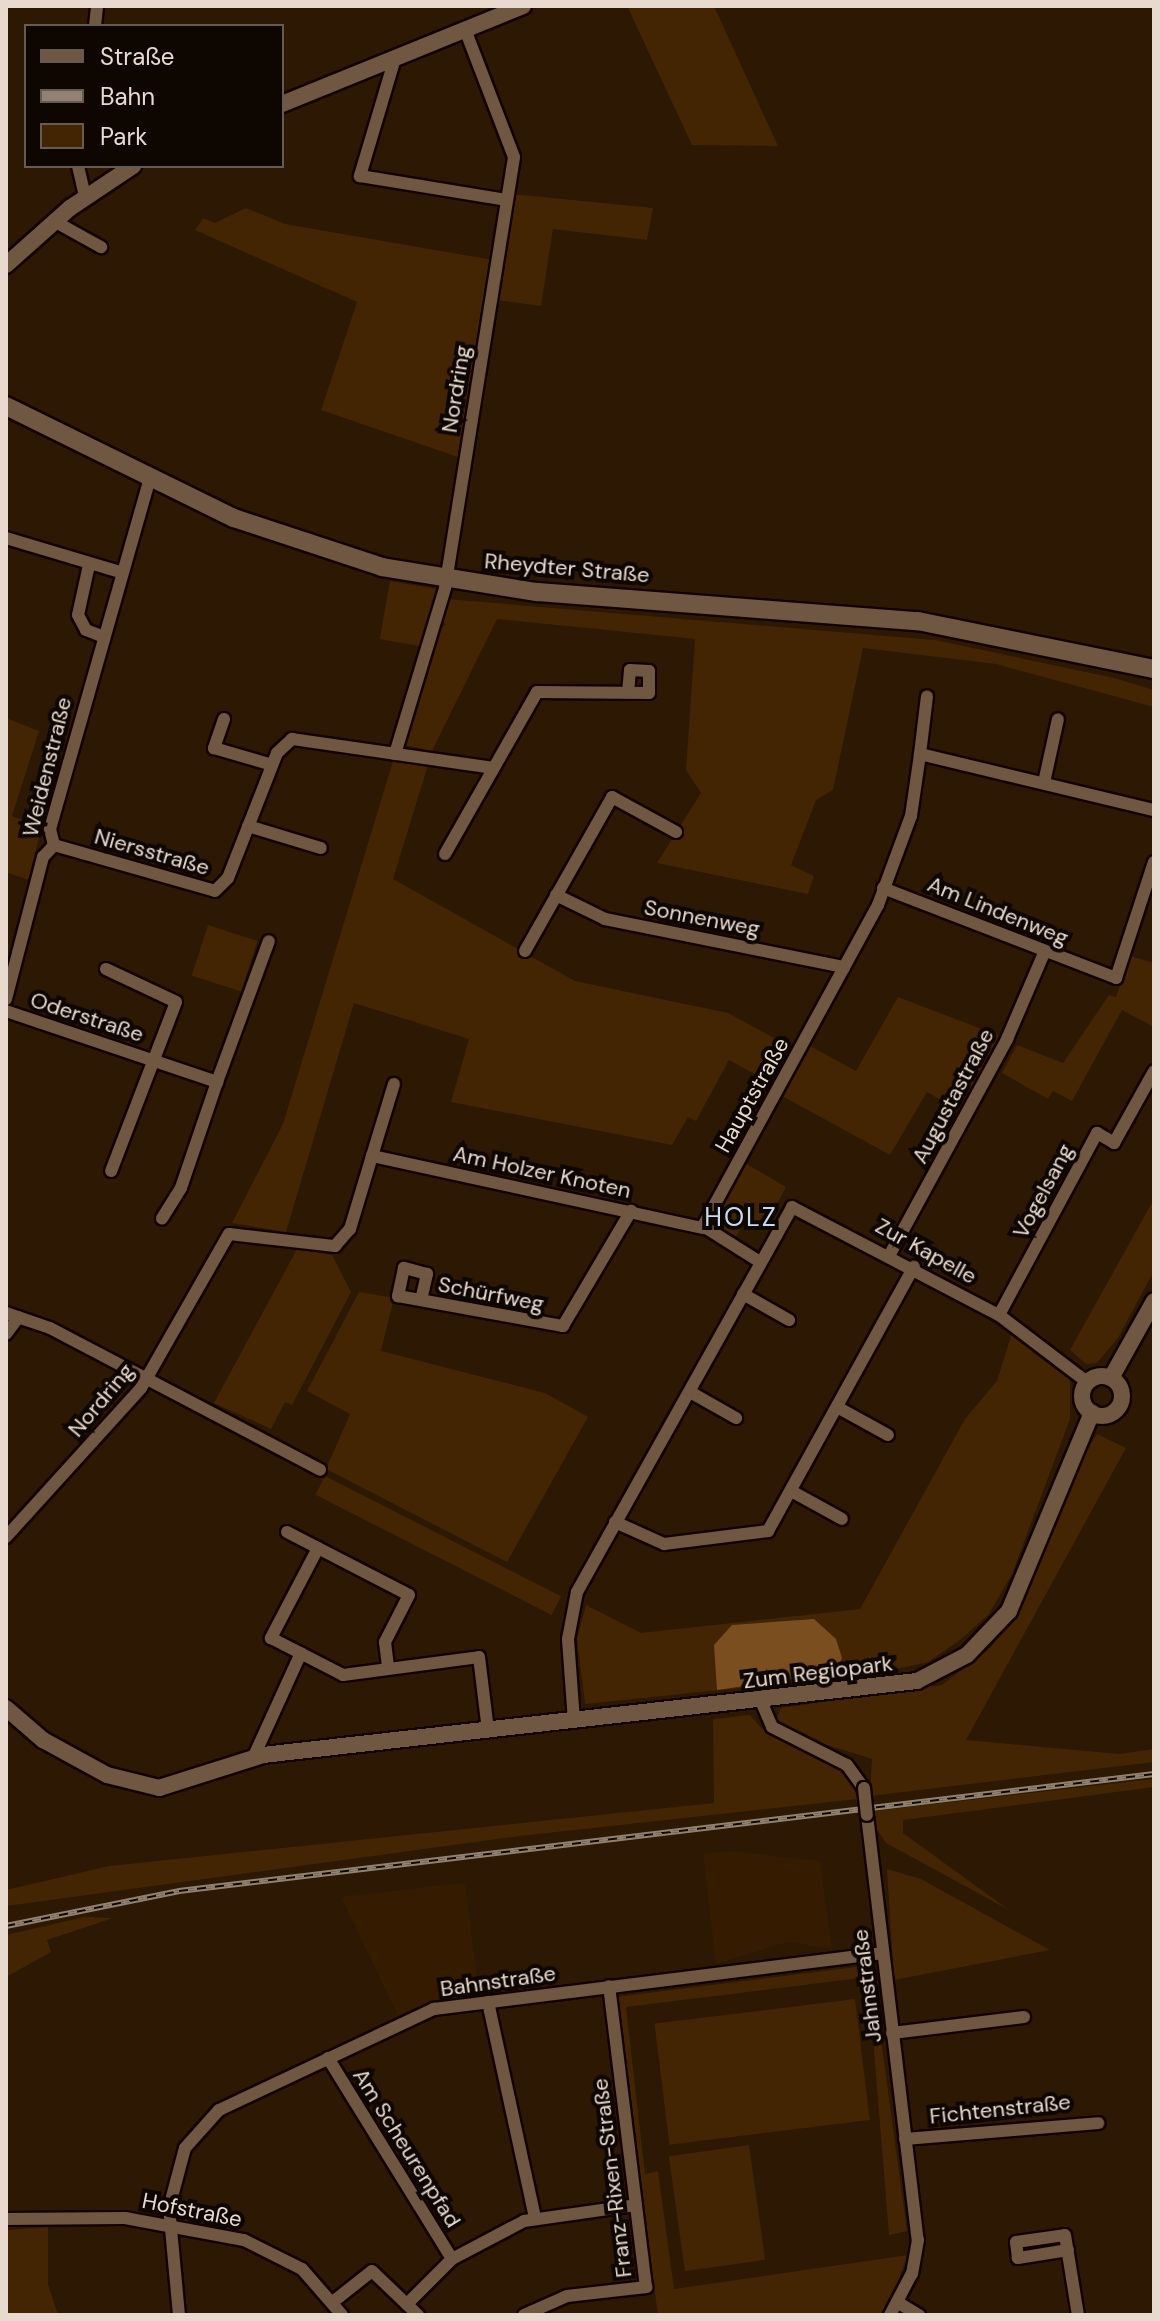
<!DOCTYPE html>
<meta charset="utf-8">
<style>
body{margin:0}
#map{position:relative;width:1160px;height:2321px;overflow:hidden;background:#2c1803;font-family:"DM Sans",sans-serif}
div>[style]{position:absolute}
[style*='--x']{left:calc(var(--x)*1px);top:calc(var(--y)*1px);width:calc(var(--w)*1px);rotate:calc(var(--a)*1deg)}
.built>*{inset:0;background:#351c01}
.green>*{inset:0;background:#432504;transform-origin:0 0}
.water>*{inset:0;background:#7a4e1f}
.roads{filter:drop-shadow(2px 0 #130300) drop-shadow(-2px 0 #130300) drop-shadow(0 2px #130300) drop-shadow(0 -2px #130300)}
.minor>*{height:12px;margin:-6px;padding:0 6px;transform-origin:6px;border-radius:6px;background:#6f5741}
.tertiary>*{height:16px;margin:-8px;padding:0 8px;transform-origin:8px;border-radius:8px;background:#6f5741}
.tertiary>.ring{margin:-8px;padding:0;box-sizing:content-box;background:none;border:16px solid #6f5741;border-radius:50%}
.secondary>*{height:18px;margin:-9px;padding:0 9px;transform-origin:9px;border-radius:9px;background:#6f5741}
.rail>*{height:6px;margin-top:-3px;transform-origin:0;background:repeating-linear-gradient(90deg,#0e0601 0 9px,#918170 0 18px);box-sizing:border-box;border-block:2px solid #918170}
.bridges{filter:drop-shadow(2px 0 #130300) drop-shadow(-2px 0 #130300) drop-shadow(0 2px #130300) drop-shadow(0 -2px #130300)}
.minor-bridge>*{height:12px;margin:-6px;padding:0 6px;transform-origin:6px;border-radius:6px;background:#6f5741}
span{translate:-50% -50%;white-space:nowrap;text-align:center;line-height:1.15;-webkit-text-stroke:8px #0e0601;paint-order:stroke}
.street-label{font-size:22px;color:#e8dace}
.quarter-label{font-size:26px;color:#cad9f3;letter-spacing:2px}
.frame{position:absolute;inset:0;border:8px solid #e8dace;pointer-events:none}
.legend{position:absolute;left:24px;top:24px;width:260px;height:144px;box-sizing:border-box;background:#0e0601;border:2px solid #655b53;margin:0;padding:10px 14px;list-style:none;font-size:24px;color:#e8dace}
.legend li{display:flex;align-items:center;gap:16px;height:40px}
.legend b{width:40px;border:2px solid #655b53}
</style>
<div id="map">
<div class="built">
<i style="clip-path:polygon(729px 1851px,820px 1861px,832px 1949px,787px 1942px,716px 1964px,703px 1854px)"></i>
<i style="clip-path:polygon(465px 1883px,479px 1994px,398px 2016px,341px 1897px)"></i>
</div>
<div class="green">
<i style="clip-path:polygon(627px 6px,714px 6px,778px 146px,692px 145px)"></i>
<i style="clip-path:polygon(512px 194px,653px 208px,647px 240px,553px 229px,541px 306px,496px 300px)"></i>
<i style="clip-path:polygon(246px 208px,285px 224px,493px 260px,461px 458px,321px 410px,357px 302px,195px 230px,203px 218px,215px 223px)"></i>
<i style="left:390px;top:581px;width:51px;height:59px;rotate:10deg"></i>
<i style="clip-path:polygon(447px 599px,935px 640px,1114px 678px,1154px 690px,1154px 707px,996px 664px,863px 648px,833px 790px,816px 800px,791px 865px,814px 876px,808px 894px,657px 863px,701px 793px,686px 770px,695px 639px,497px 619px,432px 751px,405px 745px,437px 631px,446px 624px,440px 621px)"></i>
<i style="clip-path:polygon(6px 718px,39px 731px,12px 816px,42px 827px,28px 880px,6px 872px)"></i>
<i style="clip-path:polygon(393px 761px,428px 765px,393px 879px,575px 981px,728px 1013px,789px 1046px,769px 1082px,729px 1060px,696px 1121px,688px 1117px,672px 1145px,451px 1102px,469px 1039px,354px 1003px,286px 1232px,232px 1223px,283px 1124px)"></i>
<i style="left:208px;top:925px;width:52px;height:53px;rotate:18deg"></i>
<i style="clip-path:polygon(1130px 956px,1154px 963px,1154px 1027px,1122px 1010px,1072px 1101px,1053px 1091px,1048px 1099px,1002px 1073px,1017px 1045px,1063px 1063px,1109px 995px,1116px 997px)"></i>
<i style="clip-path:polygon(898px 997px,1000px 1036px,960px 1111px,927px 1092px,890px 1155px,782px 1096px,810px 1046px,856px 1071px)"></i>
<i style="clip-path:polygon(745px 1163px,786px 1187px,762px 1231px,744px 1222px,734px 1240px,712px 1224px)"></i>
<i style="clip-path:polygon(1154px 1199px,1154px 1271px,1118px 1338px,1097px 1363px,1086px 1364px,1070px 1350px)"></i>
<i style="clip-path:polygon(297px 1249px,332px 1255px,351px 1292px,292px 1405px,285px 1402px,271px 1429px,214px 1403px)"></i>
<i style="clip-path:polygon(359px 1292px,394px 1298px,381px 1351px,545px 1393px,588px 1417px,507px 1562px,326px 1469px,350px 1414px,307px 1391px)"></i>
<i style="clip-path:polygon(1012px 1333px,1070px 1374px,1070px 1419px,1012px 1574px,989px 1614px,960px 1640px,928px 1662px,874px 1674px,585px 1704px,577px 1639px,586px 1605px,641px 1633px,860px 1609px,965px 1419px,997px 1381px)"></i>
<i style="clip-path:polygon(1097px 1434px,1126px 1448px,966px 1740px,1119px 1754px,1154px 1749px,1154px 1762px,870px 1796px,872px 1759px,805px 1738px,776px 1720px,781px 1708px,942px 1685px,990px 1648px,1019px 1612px,1055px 1502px)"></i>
<i style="left:325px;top:1476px;width:265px;height:21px;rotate:27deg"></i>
<i style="clip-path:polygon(750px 1715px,762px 1729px,851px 1776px,857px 1799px,520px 1836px,6px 1906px,6px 1890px,109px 1866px,714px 1803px,713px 1719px)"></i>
<i style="clip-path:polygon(1154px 1779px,1154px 1787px,903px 1820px,903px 1833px,1009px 1910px,886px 1843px,871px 1820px,874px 1811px)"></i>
<i style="clip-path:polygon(887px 1869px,921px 1879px,1050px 1950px,894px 1980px)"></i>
<i style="clip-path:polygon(84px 1917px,113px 1918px,47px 1940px,51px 1952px,6px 1977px,6px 1935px)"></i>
<i style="clip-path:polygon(871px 1965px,907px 2231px,889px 2235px,868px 1977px,626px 2007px,645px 2174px,658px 2171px,674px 2289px,908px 2255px,895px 2289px,880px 2315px,658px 2315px,615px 1997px)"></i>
<i style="left:855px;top:1999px;width:122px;height:202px;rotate:83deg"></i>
<i style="left:749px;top:2145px;width:116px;height:81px;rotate:82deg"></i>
<i style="clip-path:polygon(48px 2227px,48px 2284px,58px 2315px,6px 2315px,6px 2230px)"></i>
</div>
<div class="water">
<i style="clip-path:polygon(814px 1619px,836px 1639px,842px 1658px,836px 1673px,717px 1690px,714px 1645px,732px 1625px)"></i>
</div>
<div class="roads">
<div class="minor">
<i style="--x:95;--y:26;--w:20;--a:-84"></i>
<i style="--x:393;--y:65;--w:116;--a:106.6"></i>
<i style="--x:360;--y:176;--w:148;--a:9.3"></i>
<i style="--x:78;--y:166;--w:31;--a:77"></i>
<i style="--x:54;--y:221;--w:54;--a:29"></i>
<i style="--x:6;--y:538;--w:119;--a:16.6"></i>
<i style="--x:89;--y:565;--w:51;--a:102.4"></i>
<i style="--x:78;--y:615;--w:17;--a:62"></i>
<i style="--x:86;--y:630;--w:17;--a:21"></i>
<i style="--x:224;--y:719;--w:31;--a:109"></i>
<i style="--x:214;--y:748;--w:60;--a:16.3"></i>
<i style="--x:395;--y:754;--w:173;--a:-73.2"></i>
<i style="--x:445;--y:588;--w:436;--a:-80.9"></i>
<i style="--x:514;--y:157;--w:134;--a:-111"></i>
<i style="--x:920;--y:754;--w:58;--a:-83.1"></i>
<i style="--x:1045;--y:778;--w:60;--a:-77.6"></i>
<i style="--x:248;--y:826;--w:76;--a:16.8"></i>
<i style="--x:54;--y:845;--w:167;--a:15.9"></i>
<i style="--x:215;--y:891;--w:18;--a:-45"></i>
<i style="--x:228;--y:878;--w:134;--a:-68.6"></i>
<i style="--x:277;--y:753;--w:21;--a:-43"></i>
<i style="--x:292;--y:739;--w:203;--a:8.2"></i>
<i style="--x:54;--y:845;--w:16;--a:-104"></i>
<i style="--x:50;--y:829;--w:364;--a:-74.1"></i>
<i style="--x:445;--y:854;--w:186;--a:-60.4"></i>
<i style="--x:537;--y:692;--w:112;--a:0.5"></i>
<i style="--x:649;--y:693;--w:22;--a:-90"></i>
<i style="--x:649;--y:671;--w:19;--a:-177"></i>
<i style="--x:630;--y:670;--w:22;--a:95"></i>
<i style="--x:883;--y:888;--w:250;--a:21.1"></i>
<i style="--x:1116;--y:978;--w:122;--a:-71.9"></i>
<i style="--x:556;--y:895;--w:55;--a:26.1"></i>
<i style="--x:605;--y:919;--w:244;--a:11.4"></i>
<i style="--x:525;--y:951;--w:177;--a:-60.5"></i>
<i style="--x:612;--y:797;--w:73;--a:28.7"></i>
<i style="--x:106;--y:969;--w:77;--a:25.2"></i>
<i style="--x:176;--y:1002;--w:181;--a:111"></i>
<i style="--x:6;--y:999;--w:147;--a:-75.4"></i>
<i style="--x:43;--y:857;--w:16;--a:-47"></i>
<i style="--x:6;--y:1011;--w:223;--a:18.6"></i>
<i style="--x:217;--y:1082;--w:112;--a:108.8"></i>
<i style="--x:181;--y:1188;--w:36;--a:122"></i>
<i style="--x:217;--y:1082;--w:150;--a:-69.8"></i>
<i style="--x:394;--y:1084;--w:75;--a:107"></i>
<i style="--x:372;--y:1156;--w:339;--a:12.3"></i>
<i style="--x:890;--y:1254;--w:245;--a:-61.4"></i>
<i style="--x:1007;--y:1039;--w:94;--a:-66.7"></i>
<i style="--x:760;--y:1262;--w:67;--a:-147.7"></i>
<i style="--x:703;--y:1226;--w:366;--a:-61.4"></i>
<i style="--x:878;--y:905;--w:95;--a:-69.7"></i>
<i style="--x:911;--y:816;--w:63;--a:-81.7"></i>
<i style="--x:920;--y:754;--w:241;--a:13.5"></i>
<i style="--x:743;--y:1294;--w:53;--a:29.5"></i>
<i style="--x:421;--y:1300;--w:27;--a:-77"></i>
<i style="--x:427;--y:1274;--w:24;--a:-165"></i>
<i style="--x:404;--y:1268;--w:29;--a:102"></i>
<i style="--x:398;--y:1296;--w:168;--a:10.3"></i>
<i style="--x:563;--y:1326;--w:134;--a:-59.4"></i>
<i style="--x:6;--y:1313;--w:46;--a:18.8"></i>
<i style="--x:50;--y:1328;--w:305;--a:27.7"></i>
<i style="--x:999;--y:1315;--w:207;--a:-61.7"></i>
<i style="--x:1097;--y:1133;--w:20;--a:30"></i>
<i style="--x:1114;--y:1143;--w:82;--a:-60.9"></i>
<i style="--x:6;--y:1334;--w:21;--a:-53"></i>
<i style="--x:690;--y:1392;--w:53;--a:29.5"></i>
<i style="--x:837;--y:1407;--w:58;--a:28.8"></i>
<i style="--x:791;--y:1491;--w:58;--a:28.8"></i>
<i style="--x:615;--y:1522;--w:54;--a:24.2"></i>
<i style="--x:664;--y:1544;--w:105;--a:-7.1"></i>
<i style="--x:768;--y:1531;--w:302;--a:-61.1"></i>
<i style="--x:287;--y:1532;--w:137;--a:27.3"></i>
<i style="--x:409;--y:1595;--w:53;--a:117.1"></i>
<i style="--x:385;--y:1642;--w:26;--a:83"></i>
<i style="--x:6;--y:1537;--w:201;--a:-47.8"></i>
<i style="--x:141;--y:1388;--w:177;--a:-60.3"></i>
<i style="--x:229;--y:1234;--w:107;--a:6.5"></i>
<i style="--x:335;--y:1246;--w:23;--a:-49"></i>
<i style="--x:350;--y:1229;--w:76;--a:-73.2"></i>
<i style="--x:318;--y:1548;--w:102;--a:117.6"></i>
<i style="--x:271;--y:1638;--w:81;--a:27.2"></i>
<i style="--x:343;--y:1675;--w:137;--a:-7.5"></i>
<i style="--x:479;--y:1657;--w:74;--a:83"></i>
<i style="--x:761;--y:1701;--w:28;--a:67"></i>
<i style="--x:772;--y:1727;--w:84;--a:26.9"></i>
<i style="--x:847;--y:1765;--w:29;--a:54"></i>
<i style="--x:574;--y:1721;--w:82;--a:-94.2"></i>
<i style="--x:568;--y:1639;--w:48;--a:-79.2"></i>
<i style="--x:577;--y:1592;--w:441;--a:-60.8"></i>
<i style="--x:792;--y:1207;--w:233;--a:27.6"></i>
<i style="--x:999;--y:1315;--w:111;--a:37.3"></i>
<i style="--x:254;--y:1756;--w:113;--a:-65.5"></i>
<i style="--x:867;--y:1815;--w:428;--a:83.2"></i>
<i style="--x:918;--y:2240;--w:34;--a:100"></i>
<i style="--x:912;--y:2273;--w:47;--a:117.6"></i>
<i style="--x:488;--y:2002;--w:221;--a:77.7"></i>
<i style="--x:892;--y:2033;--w:133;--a:-6.9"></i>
<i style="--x:328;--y:2058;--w:236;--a:58.3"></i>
<i style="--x:452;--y:2259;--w:64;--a:135"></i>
<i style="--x:905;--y:2139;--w:194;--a:-4.7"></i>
<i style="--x:6;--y:2219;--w:119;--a:-0.5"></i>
<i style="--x:125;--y:2218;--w:121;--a:10.5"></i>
<i style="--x:244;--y:2240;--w:65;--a:26.6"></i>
<i style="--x:302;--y:2269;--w:61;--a:49"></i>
<i style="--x:1068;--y:2250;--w:51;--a:170.9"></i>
<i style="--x:1018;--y:2258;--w:16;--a:-97"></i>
<i style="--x:1016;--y:2242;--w:49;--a:-8.1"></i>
<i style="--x:1065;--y:2235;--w:81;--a:80.8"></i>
<i style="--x:452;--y:2259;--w:81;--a:-27.8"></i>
<i style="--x:524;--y:2221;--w:113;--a:-8.1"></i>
<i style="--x:334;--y:2301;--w:48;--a:-38.3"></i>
<i style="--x:372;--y:2271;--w:64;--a:43.7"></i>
<i style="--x:897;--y:2302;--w:26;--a:31"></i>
<i style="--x:179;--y:2315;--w:107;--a:-95.3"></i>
<i style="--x:169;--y:2208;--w:62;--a:-75.1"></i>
<i style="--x:185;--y:2148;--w:51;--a:-48.2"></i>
<i style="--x:219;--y:2110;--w:238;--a:-25.2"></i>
<i style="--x:434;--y:2009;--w:451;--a:-7.1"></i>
<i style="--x:524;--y:2315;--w:47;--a:-23.8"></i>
<i style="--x:567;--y:2296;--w:80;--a:-6.5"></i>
<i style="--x:646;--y:2287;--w:303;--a:-97"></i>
</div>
<div class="tertiary">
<i style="--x:282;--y:104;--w:260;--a:-22.1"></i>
<i style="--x:6;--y:265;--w:86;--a:-41.7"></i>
<i style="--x:70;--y:208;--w:76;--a:-33.7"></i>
<i class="ring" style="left:1082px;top:1376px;width:24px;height:24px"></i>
<i style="--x:1111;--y:1378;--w:88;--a:-60.8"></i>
<i style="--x:6;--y:1708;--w:49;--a:40.9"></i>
<i style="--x:43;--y:1740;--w:73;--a:28.7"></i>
<i style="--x:107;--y:1775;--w:54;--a:14"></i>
<i style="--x:159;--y:1788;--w:109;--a:-17.6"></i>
<i style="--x:263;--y:1755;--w:658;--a:-6.46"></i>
<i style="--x:917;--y:1681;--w:56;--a:-27.5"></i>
<i style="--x:967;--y:1655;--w:61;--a:-46.3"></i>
<i style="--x:1009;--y:1611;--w:215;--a:-67.3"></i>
</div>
<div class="secondary">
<i style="--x:6;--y:406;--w:254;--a:26.2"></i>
<i style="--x:234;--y:518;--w:156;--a:18.3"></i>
<i style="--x:382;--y:567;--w:157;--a:9.2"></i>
<i style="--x:537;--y:592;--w:382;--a:4.4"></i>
<i style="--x:918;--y:621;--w:241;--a:11.5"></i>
</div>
</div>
<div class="rail">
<i style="--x:6;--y:1926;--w:177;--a:-11.4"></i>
<i style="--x:179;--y:1891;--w:982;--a:-6.84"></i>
</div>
<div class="bridges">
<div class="minor-bridge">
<i style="--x:864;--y:1788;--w:27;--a:84"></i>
</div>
</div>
<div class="street-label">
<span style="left:456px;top:389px;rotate:-81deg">Nordring</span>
<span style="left:567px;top:568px;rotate:5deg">Rheydter Straße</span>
<span style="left:47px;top:767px;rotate:-76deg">Weidenstraße</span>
<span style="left:152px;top:852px;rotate:16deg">Niersstraße</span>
<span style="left:998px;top:911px;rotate:22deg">Am Lindenweg</span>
<span style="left:702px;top:918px;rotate:11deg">Sonnenweg</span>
<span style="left:87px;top:1017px;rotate:18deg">Oderstraße</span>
<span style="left:752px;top:1095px;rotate:-61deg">Hauptstraße</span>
<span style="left:953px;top:1096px;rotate:-62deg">Augustastraße</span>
<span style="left:542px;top:1172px;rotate:12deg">Am Holzer Knoten</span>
<span style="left:1043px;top:1191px;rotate:-62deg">Vogelsang</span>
<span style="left:926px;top:1251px;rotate:29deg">Zur Kapelle</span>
<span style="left:491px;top:1294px;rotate:11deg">Schürfweg</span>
<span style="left:101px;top:1400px;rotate:-50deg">Nordring</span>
<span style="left:818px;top:1672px;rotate:-7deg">Zum Regiopark</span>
<span style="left:498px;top:1981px;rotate:-8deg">Bahnstraße</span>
<span style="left:867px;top:1986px;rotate:-97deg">Jahnstraße</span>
<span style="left:1000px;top:2109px;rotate:-6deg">Fichtenstraße</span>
<span style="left:407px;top:2148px;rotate:58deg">Am Scheurenpfad</span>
<span style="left:612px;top:2178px;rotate:-97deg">Franz-Rixen-Straße</span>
<span style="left:192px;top:2210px;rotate:11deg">Hofstraße</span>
</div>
<div class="quarter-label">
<span style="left:741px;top:1218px">HOLZ</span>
</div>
<div class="frame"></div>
<ul class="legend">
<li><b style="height:10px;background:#6f5741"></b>Straße</li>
<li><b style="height:10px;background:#918170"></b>Bahn</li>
<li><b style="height:22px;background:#432504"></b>Park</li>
</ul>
</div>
